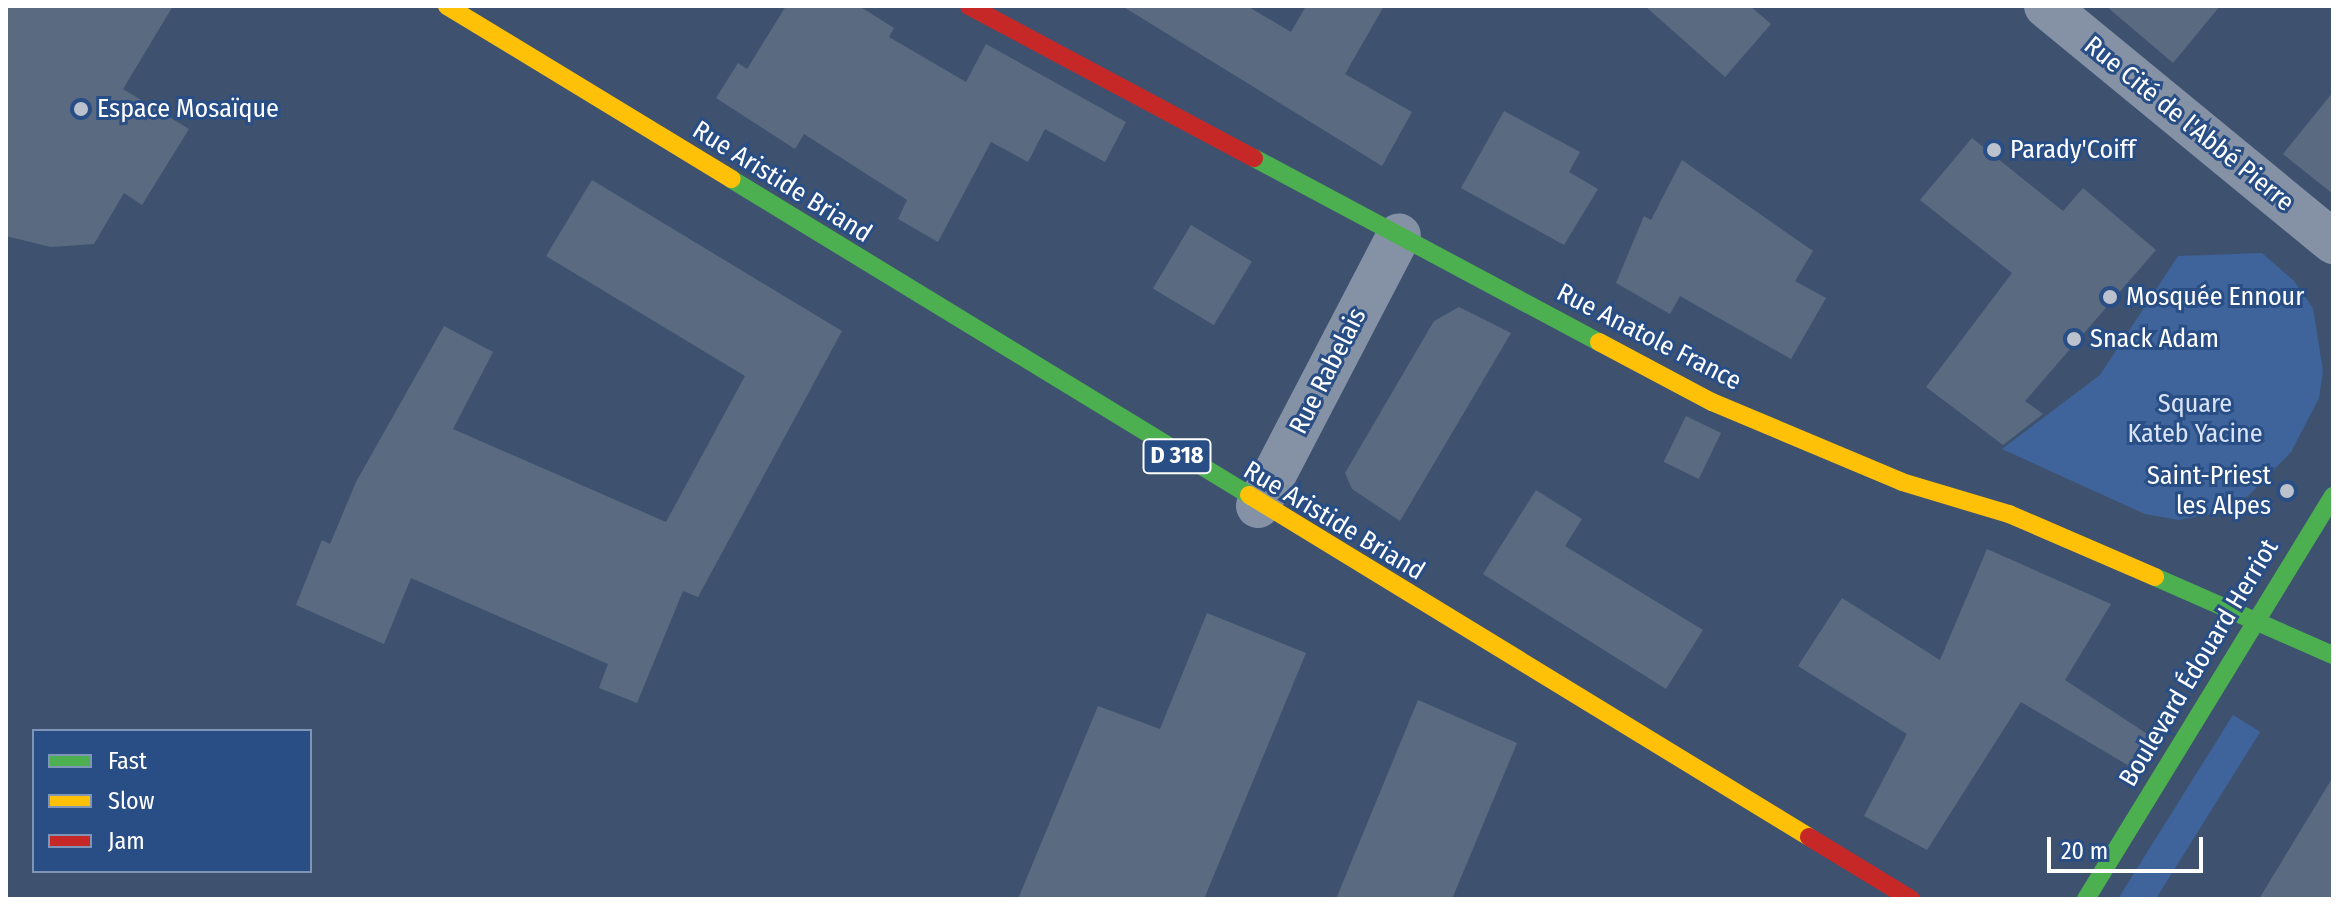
<!DOCTYPE html>
<meta charset="utf-8">
<style>
body{margin:0}
#map{position:relative;width:2339px;height:905px;overflow:hidden;background:#3e5270;font-family:"Fira Sans Condensed",sans-serif}
div>[style]{position:absolute}
[style*='--x']{left:calc(var(--x)*1px);top:calc(var(--y)*1px);width:calc(var(--w)*1px);rotate:calc(var(--a)*1deg)}
.green>*{inset:0;background:#3e649b;transform-origin:0 0}
.building>*{inset:0;background:#5a6a81;transform-origin:0 0}
.street>*{height:44px;margin:-22px;padding:0 22px;transform-origin:22px;border-radius:22px;background:#8592a6}
.fast>*{height:18px;margin:-9px;padding:0 9px;transform-origin:9px;border-radius:9px;background:#4caf50}
.slow>*{height:18px;margin:-9px;padding:0 9px;transform-origin:9px;border-radius:9px;background:#ffc107}
.jam>*{height:18px;margin:-9px;padding:0 9px;transform-origin:9px;border-radius:9px;background:#c62828}
.dots>*{width:22px;height:22px;translate:-50% -50%;box-sizing:border-box;border:4px solid #294e85;border-radius:50%}
span{translate:-50% -50%;white-space:nowrap;text-align:center;line-height:1.15;-webkit-text-stroke:6px #294e85;paint-order:stroke}
.shield-label span{padding:2px 6px;background:#294e85;border:2px solid;border-radius:6px;-webkit-text-stroke-width:0}
.shield-label{font-size:24px;color:#fff;font-weight:700}
.poi-label{font-size:26px;color:#fff}
.left{translate:0 -50%;text-align:left}
.right{translate:-100% -50%;text-align:right}
.street-label{font-size:26px;color:#fff}
.park-label{font-size:26px;color:#d8e4f6}
.frame{position:absolute;inset:0;border:8px solid #fff;pointer-events:none}
.legend{position:absolute;left:32px;top:729px;width:280px;height:144px;box-sizing:border-box;background:#294e85;border:2px solid #7f95b6;margin:0;padding:10px 14px;list-style:none;font-size:24px;color:#fff}
.legend li{display:flex;align-items:center;gap:16px;height:40px}
.legend b{width:40px;border:2px solid #7f95b6}
.scale{position:absolute;left:2047px;top:837px;width:156px;height:36px;box-sizing:border-box;border:4px solid #fff;border-top:0;padding-left:10px;font-size:24px;line-height:28px;white-space:nowrap;color:#fff;-webkit-text-stroke:6px #294e85;paint-order:stroke}
</style>
<div id="map">
<div class="green">
<i style="clip-path:polygon(2262px 253px,2294px 281px,2313px 308px,2323px 371px,2319px 398px,2291px 452px,2248px 496px,2215px 513px,2179px 520px,2145px 514px,2002px 449px,2100px 375px,2178px 256px)"></i>
<i style="left:2233px;top:715px;width:32px;height:214px;rotate:32deg"></i>
</div>
<div class="building">
<i style="clip-path:polygon(6px 6px,173px 6px,123px 89px,189px 129px,142px 205px,124px 193px,94px 244px,51px 247px,6px 236px)"></i>
<i style="clip-path:polygon(786px 6px,859px 6px,894px 28px,889px 37px,966px 82px,986px 44px,1126px 122px,1105px 162px,1045px 129px,1028px 162px,991px 142px,938px 242px,898px 219px,907px 200px,804px 134px,795px 149px,716px 98px,738px 63px,747px 69px)"></i>
<i style="clip-path:polygon(1122px 6px,1247px 6px,1291px 32px,1306px 6px,1384px 6px,1345px 74px,1412px 112px,1382px 166px)"></i>
<i style="clip-path:polygon(1645px 6px,1750px 6px,1771px 24px,1725px 77px)"></i>
<i style="clip-path:polygon(2106px 6px,2220px 6px,2173px 63px)"></i>
<i style="clip-path:polygon(2333px 92px,2333px 194px,2283px 154px)"></i>
<i style="clip-path:polygon(1504px 111px,1580px 152px,1569px 172px,1598px 189px,1564px 245px,1461px 188px)"></i>
<i style="clip-path:polygon(1972px 138px,2063px 211px,2083px 188px,2156px 250px,2025px 401px,2043px 414px,2003px 445px,1926px 387px,2012px 273px,1920px 200px)"></i>
<i style="clip-path:polygon(1682px 160px,1813px 251px,1795px 281px,1826px 298px,1791px 359px,1680px 296px,1670px 314px,1616px 283px,1644px 216px,1651px 220px)"></i>
<i style="clip-path:polygon(592px 180px,842px 331px,698px 597px,683px 591px,637px 703px,599px 688px,608px 664px,411px 578px,384px 644px,296px 605px,322px 540px,330px 544px,356px 482px,444px 326px,493px 352px,453px 429px,666px 522px,745px 376px,546px 256px)"></i>
<i style="left:1191px;top:225px;width:71px;height:74px;rotate:31deg"></i>
<i style="clip-path:polygon(1459px 307px,1511px 333px,1400px 521px,1352px 489px,1345px 473px,1434px 321px)"></i>
<i style="left:1686px;top:416px;width:39px;height:51px;rotate:26deg"></i>
<i style="clip-path:polygon(1536px 490px,1582px 519px,1565px 546px,1703px 630px,1666px 689px,1483px 574px)"></i>
<i style="clip-path:polygon(1987px 549px,2111px 604px,2065px 680px,2155px 739px,2136px 770px,2021px 702px,1927px 850px,1864px 816px,1907px 734px,1798px 666px,1842px 598px,1940px 660px)"></i>
<i style="clip-path:polygon(1207px 613px,1306px 653px,1204px 899px,1018px 899px,1098px 706px,1160px 729px)"></i>
<i style="clip-path:polygon(1418px 700px,1517px 743px,1452px 899px,1336px 899px)"></i>
<i style="clip-path:polygon(2333px 777px,2333px 899px,2259px 899px)"></i>
</div>
<div class="street">
<i style="--x:2046;--y:6;--w:372;--a:39.4"></i>
<i style="--x:1258;--y:506;--w:305;--a:-62.5"></i>
</div>
<div class="fast">
<i style="--x:1254;--y:158;--w:391;--a:28.1"></i>
<i style="--x:731;--y:179;--w:607;--a:31.38"></i>
<i style="--x:2155;--y:577;--w:194;--a:23.7"></i>
<i style="--x:2086;--y:899;--w:473;--a:-58.5"></i>
</div>
<div class="slow">
<i style="--x:447;--y:6;--w:333;--a:31.3"></i>
<i style="--x:1599;--y:342;--w:128;--a:28"></i>
<i style="--x:1712;--y:402;--w:206;--a:22.8"></i>
<i style="--x:1902;--y:482;--w:112;--a:16.7"></i>
<i style="--x:2009;--y:514;--w:159;--a:23.3"></i>
<i style="--x:1249;--y:495;--w:656;--a:31.41"></i>
</div>
<div class="jam">
<i style="--x:969;--y:6;--w:323;--a:28.1"></i>
<i style="--x:1809;--y:837;--w:119;--a:31.3"></i>
</div>
<div class="dots">
<i style="left:81px;top:109px;background:#bbc2cd"></i>
<i style="left:1994px;top:150px;background:#bbc2cd"></i>
<i style="left:2110px;top:297px;background:#bbc2cd"></i>
<i style="left:2074px;top:339px;background:#bbc2cd"></i>
<i style="left:2287px;top:491px;background:#bbc2cd"></i>
</div>
<div class="shield-label">
<span style="left:1177px;top:456px">D 318</span>
</div>
<div class="poi-label">
<span class="left" style="left:97px;top:109px">Espace Mosaïque</span>
<span class="left" style="left:2010px;top:150px">Parady'Coiff</span>
<span class="left" style="left:2126px;top:297px">Mosquée Ennour</span>
<span class="left" style="left:2090px;top:339px">Snack Adam</span>
<span class="right" style="left:2271px;top:491px">Saint-Priest<br>les Alpes</span>
</div>
<div class="street-label">
<span style="left:2189px;top:124px;rotate:39deg">Rue Cité de l'Abbé Pierre</span>
<span style="left:782px;top:182px;rotate:32deg">Rue Aristide Briand</span>
<span style="left:1649px;top:337px;rotate:27deg">Rue Anatole France</span>
<span style="left:1328px;top:371px;rotate:-63deg">Rue Rabelais</span>
<span style="left:1334px;top:521px;rotate:31deg">Rue Aristide Briand</span>
<span style="left:2199px;top:663px;rotate:-59deg">Boulevard Édouard Herriot</span>
</div>
<div class="park-label">
<span style="left:2195px;top:419px">Square<br>Kateb Yacine</span>
</div>
<div class="frame"></div>
<ul class="legend">
<li><b style="height:10px;background:#4caf50"></b>Fast</li>
<li><b style="height:10px;background:#ffc107"></b>Slow</li>
<li><b style="height:10px;background:#c62828"></b>Jam</li>
</ul>
<div class="scale">20 m</div>
</div>
